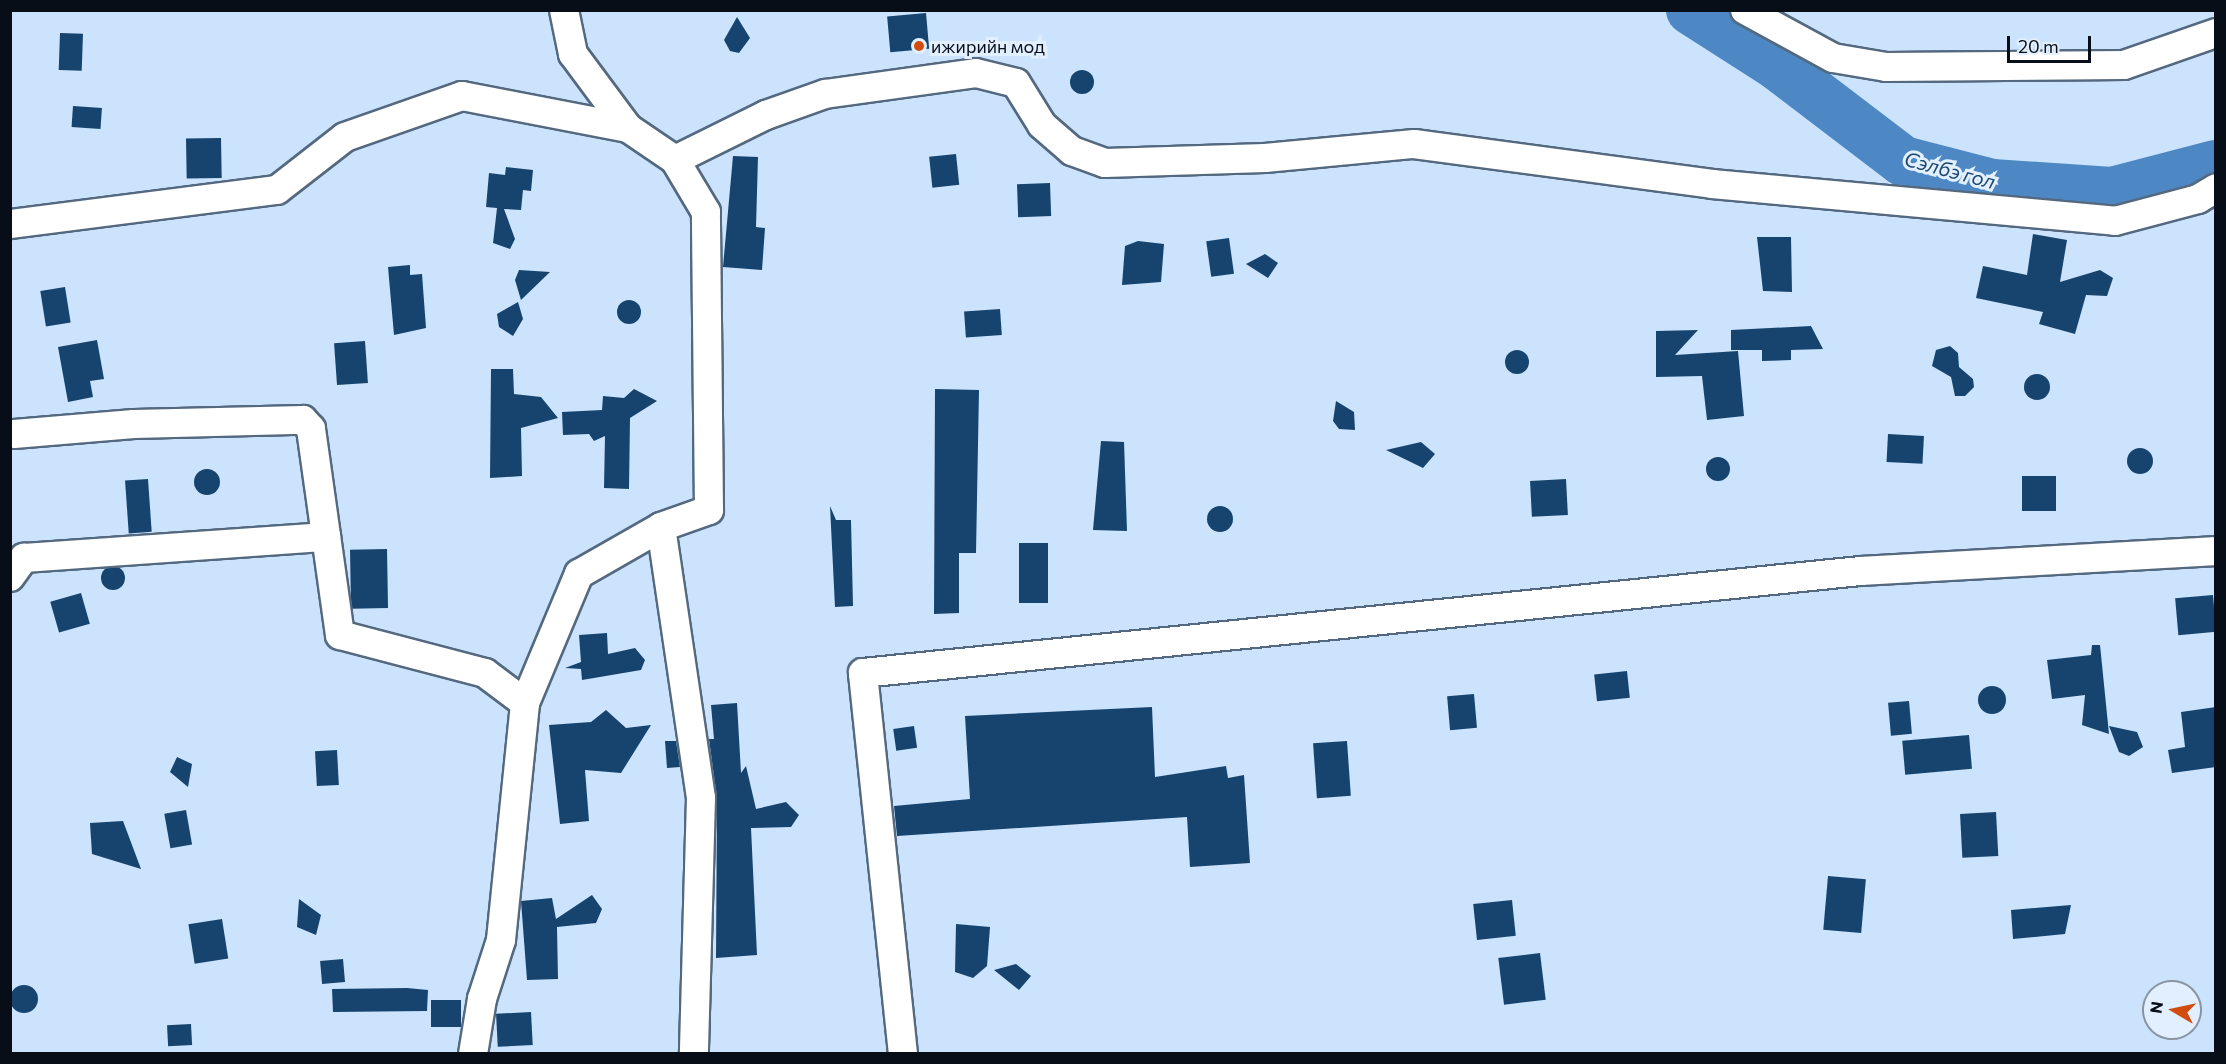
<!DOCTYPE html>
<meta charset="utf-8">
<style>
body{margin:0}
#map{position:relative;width:2226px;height:1064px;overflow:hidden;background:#cbe3fc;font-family:Commissioner,sans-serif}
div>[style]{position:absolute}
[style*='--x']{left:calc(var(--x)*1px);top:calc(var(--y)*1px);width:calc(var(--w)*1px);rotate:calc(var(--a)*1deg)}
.river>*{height:50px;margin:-25px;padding:0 25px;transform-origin:25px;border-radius:25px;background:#4d88c4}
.building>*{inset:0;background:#16446f;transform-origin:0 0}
.round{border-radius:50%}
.roads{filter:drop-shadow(2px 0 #54697f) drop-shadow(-2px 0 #54697f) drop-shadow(0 2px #54697f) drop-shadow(0 -2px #54697f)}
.minor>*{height:28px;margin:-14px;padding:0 14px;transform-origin:14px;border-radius:14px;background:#fff}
.dots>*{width:16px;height:16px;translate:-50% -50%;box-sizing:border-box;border:3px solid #e1efff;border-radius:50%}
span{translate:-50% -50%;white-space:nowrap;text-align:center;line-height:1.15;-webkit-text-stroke:6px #e1efff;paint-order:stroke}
.poi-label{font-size:18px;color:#070e17}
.left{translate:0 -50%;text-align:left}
.water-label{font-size:20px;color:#1b466f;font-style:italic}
.frame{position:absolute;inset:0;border:12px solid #070e17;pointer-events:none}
.north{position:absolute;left:2142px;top:980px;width:60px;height:60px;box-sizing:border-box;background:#e1efff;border:2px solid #8a95a2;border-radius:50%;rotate:279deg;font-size:16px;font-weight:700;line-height:24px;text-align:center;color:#070e17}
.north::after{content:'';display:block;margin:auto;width:21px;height:27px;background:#d24c0f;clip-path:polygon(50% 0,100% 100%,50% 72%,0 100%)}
.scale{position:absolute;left:2007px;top:36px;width:84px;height:27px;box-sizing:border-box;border:3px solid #070e17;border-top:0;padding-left:8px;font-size:18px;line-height:21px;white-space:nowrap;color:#070e17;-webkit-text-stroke:4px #e1efff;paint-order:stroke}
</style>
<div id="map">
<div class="river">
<i style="--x:1691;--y:10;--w:102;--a:32.6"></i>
<i style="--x:1777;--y:65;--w:158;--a:37.3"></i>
<i style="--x:1903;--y:161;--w:92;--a:14.5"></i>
<i style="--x:1992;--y:184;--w:120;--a:3.8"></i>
<i style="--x:2112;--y:192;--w:107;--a:-14.6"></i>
</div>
<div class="building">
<i style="left:926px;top:13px;width:36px;height:39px;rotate:85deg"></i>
<i style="clip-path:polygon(737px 17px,750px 38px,739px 53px,730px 51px,724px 40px)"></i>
<i style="left:60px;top:33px;width:23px;height:37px;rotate:2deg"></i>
<i class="round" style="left:1070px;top:70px;width:24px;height:24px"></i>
<i style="left:73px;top:106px;width:29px;height:21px;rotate:4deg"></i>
<i style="left:221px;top:138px;width:40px;height:35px;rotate:89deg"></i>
<i style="left:956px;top:154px;width:31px;height:27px;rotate:84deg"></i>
<i style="clip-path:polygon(733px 156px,758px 157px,756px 227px,765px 228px,762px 270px,723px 267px)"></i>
<i style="clip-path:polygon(506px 167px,533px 170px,531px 191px,523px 190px,521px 210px,504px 209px,515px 239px,510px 249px,493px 243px,497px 208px,486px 207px,489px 173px,505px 175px)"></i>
<i style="left:1050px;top:183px;width:33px;height:33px;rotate:88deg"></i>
<i style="clip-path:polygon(2033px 234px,2067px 240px,2060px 282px,2100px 270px,2113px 278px,2107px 296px,2086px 295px,2075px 334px,2039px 324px,2043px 312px,1976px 298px,1983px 266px,2027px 275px)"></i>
<i style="clip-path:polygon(1757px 237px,1791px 237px,1792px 292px,1763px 291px)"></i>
<i style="left:1229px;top:238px;width:36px;height:23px;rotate:82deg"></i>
<i style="clip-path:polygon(1138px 241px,1164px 244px,1161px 282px,1122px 285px,1125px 246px)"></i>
<i style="clip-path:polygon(1265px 254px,1278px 263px,1268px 278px,1246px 264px)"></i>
<i style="clip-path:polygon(410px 265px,410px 275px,422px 274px,426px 328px,394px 335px,388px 267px)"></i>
<i style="clip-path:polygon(519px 270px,550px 272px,521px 300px,515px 280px)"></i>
<i style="left:65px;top:287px;width:36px;height:25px;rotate:81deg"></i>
<i class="round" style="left:617px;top:300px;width:24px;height:24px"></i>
<i style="clip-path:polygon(518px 302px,523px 319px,513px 336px,499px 327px,497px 314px)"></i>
<i style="left:1000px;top:309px;width:26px;height:36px;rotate:86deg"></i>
<i style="clip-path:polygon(1811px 326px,1823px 349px,1791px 350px,1791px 360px,1762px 361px,1762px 350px,1731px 350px,1731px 330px)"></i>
<i style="clip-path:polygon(1698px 330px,1675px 355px,1738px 351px,1744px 416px,1707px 420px,1702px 376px,1656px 377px,1656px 331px)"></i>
<i style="clip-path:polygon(97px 340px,104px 379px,90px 381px,93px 397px,68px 402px,58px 347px)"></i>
<i style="left:365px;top:341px;width:42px;height:31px;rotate:86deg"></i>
<i style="clip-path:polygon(1950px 346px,1958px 353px,1959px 367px,1973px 379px,1974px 387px,1965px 396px,1955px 396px,1951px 377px,1932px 366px,1936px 350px)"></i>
<i class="round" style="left:1505px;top:350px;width:24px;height:24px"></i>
<i style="clip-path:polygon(491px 369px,513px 369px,514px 394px,541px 397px,558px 418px,521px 428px,522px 476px,490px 478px)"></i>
<i class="round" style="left:2024px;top:374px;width:26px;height:26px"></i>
<i style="clip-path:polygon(634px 389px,657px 401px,630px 418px,629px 489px,604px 488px,605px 436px,594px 441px,589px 434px,563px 435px,562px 412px,602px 410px,603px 396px,624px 398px)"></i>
<i style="clip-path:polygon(935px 389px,979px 390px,976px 553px,959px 553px,959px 613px,934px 614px)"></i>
<i style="clip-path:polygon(1336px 401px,1354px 412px,1355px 430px,1339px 429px,1333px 421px)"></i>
<i style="left:1888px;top:434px;width:36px;height:28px;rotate:3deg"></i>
<i style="clip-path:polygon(1101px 441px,1124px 442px,1127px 531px,1093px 530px)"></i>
<i style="clip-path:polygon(1421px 442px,1435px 454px,1423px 468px,1386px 450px)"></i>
<i class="round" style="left:2127px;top:448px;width:26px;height:26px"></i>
<i class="round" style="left:1706px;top:457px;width:24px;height:24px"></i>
<i class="round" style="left:194px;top:469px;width:26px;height:26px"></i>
<i style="left:2022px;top:476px;width:34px;height:35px"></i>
<i style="left:148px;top:479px;width:53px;height:23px;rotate:86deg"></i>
<i style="left:1566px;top:479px;width:36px;height:36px;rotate:87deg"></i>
<i class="round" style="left:1207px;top:506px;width:26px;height:26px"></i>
<i style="clip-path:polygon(830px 506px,836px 520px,851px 520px,853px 606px,835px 607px)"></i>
<i style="left:1019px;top:543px;width:29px;height:60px"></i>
<i style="left:387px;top:549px;width:59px;height:37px;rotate:89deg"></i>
<i class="round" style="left:101px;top:566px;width:24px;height:24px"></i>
<i style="left:81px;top:593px;width:32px;height:32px;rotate:74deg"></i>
<i style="left:2213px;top:595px;width:37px;height:38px;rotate:85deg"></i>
<i style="clip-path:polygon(607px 633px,608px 654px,635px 648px,645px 660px,641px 670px,582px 680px,581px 669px,565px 668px,581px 662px,579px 635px)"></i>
<i style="clip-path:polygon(2092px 645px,2100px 645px,2109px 734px,2082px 725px,2085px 695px,2052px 699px,2047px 660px,2091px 655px)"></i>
<i style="left:1627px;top:671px;width:27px;height:33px;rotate:84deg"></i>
<i class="round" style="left:1978px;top:686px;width:28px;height:28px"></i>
<i style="left:1474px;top:694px;width:34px;height:27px;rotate:85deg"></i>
<i style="left:1909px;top:701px;width:33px;height:21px;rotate:85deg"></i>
<i style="clip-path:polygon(737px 703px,741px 773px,746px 766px,756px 809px,786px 802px,799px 815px,791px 827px,751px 828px,757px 955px,716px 958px,717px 798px,709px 739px,714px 739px,711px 705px)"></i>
<i style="clip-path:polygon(1152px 707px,1155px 777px,1226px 766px,1228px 778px,1244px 775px,1250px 863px,1190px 867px,1187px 817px,897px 836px,894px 806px,970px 799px,965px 716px)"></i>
<i style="clip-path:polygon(2216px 707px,2216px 767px,2172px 773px,2168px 750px,2185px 747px,2181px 712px)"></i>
<i style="clip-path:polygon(606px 710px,626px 728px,651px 725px,621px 773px,585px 770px,589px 821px,560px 824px,549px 725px,591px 722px)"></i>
<i style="left:914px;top:726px;width:22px;height:21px;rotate:82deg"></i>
<i style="clip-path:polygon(2109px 726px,2137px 732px,2143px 747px,2129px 756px,2119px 752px)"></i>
<i style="left:1969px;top:735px;width:34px;height:67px;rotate:85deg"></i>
<i style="clip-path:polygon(665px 741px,676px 741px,680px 767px,667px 768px)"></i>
<i style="left:1347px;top:741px;width:55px;height:34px;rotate:86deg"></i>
<i style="left:337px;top:750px;width:35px;height:22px;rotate:87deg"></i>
<i style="clip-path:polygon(177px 757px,192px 764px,188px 787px,170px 772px)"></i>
<i style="left:186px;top:810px;width:35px;height:22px;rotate:80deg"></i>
<i style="left:1996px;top:812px;width:44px;height:36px;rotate:87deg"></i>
<i style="clip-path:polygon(123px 821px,141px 869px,92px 854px,90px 823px)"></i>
<i style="left:1828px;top:876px;width:38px;height:54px;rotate:5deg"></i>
<i style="clip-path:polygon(592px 895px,602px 909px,596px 923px,557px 927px,558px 979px,527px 980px,521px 901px,552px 898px,556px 919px)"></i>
<i style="clip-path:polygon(299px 899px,321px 915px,316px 935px,297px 927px)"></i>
<i style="left:1512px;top:900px;width:36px;height:39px;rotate:84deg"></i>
<i style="clip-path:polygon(2071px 905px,2065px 934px,2013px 939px,2011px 910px)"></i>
<i style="left:222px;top:919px;width:40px;height:34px;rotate:81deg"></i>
<i style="clip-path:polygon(956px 924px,990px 927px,987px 966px,973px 978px,955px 972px)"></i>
<i style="left:1540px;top:953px;width:47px;height:42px;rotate:83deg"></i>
<i style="left:343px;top:959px;width:23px;height:23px;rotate:85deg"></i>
<i style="clip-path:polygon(1016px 964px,1031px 976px,1019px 990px,994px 970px)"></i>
<i class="round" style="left:10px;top:985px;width:28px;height:28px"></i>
<i style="clip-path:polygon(407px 988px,428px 990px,427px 1011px,333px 1012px,332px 989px)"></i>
<i style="left:461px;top:1000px;width:27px;height:30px;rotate:90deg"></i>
<i style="left:531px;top:1012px;width:33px;height:35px;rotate:87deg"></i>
<i style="left:191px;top:1024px;width:21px;height:24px;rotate:87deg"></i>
</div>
<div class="roads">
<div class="minor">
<i style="--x:564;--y:10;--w:45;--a:78.4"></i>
<i style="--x:573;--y:54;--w:92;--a:53.4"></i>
<i style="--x:628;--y:128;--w:57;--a:34.2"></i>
<i style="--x:1745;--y:10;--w:100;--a:28.6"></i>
<i style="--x:1833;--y:58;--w:54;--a:9.6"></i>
<i style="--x:1886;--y:67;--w:238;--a:-0.5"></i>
<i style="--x:2124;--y:65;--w:97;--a:-19.2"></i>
<i style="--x:10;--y:224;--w:269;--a:-7.3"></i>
<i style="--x:277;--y:190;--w:86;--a:-37.9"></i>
<i style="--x:345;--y:137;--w:124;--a:-19.3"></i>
<i style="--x:462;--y:96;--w:169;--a:10.9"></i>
<i style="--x:14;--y:434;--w:120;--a:-4.8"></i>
<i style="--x:134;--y:424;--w:169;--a:-1.4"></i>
<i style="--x:303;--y:420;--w:12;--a:48"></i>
<i style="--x:311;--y:429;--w:208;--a:82"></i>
<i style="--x:340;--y:635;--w:150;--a:14.7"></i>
<i style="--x:485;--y:673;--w:50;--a:36.9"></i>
<i style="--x:661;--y:527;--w:274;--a:81.6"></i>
<i style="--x:701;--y:798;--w:256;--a:91.6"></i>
<i style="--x:10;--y:577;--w:24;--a:-54"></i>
<i style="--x:24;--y:558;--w:303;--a:-4"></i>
<i style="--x:473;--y:1054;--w:56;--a:-80.7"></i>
<i style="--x:482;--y:999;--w:62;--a:-72.1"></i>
<i style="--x:501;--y:940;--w:238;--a:-84.2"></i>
<i style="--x:525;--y:703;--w:140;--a:-67.3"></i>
<i style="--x:579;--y:574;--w:95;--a:-29.8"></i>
<i style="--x:661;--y:527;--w:51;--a:-19.5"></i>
<i style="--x:709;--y:510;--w:298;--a:-90.6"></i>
<i style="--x:706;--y:212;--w:61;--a:-120.8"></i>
<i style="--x:675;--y:160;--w:102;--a:-26.3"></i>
<i style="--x:766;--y:115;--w:63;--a:-19.6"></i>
<i style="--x:825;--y:94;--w:152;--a:-7.9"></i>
<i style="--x:976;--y:73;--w:41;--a:14"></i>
<i style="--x:1016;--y:83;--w:49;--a:58.2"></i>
<i style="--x:1042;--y:125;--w:40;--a:41"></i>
<i style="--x:1072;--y:151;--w:35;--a:20"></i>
<i style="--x:1105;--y:163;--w:160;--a:-1.8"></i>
<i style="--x:1265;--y:158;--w:150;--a:-5.4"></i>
<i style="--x:1414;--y:144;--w:301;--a:7.6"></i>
<i style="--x:1712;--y:184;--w:405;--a:5.2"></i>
<i style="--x:2115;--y:221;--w:86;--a:-14.8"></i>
<i style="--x:2198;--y:199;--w:21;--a:-31"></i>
<i style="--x:903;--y:1054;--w:383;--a:-96"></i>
<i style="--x:863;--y:673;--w:1003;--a:-5.84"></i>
<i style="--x:1861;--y:571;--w:356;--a:-3.2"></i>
</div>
</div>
<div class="dots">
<i style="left:919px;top:46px;background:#d24c0f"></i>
</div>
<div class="poi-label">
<span class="left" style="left:931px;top:46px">ижирийн мод</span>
</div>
<div class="water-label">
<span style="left:1950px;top:170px;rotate:15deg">Сэлбэ гол</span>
</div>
<div class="frame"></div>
<div class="north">N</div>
<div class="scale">20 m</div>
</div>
